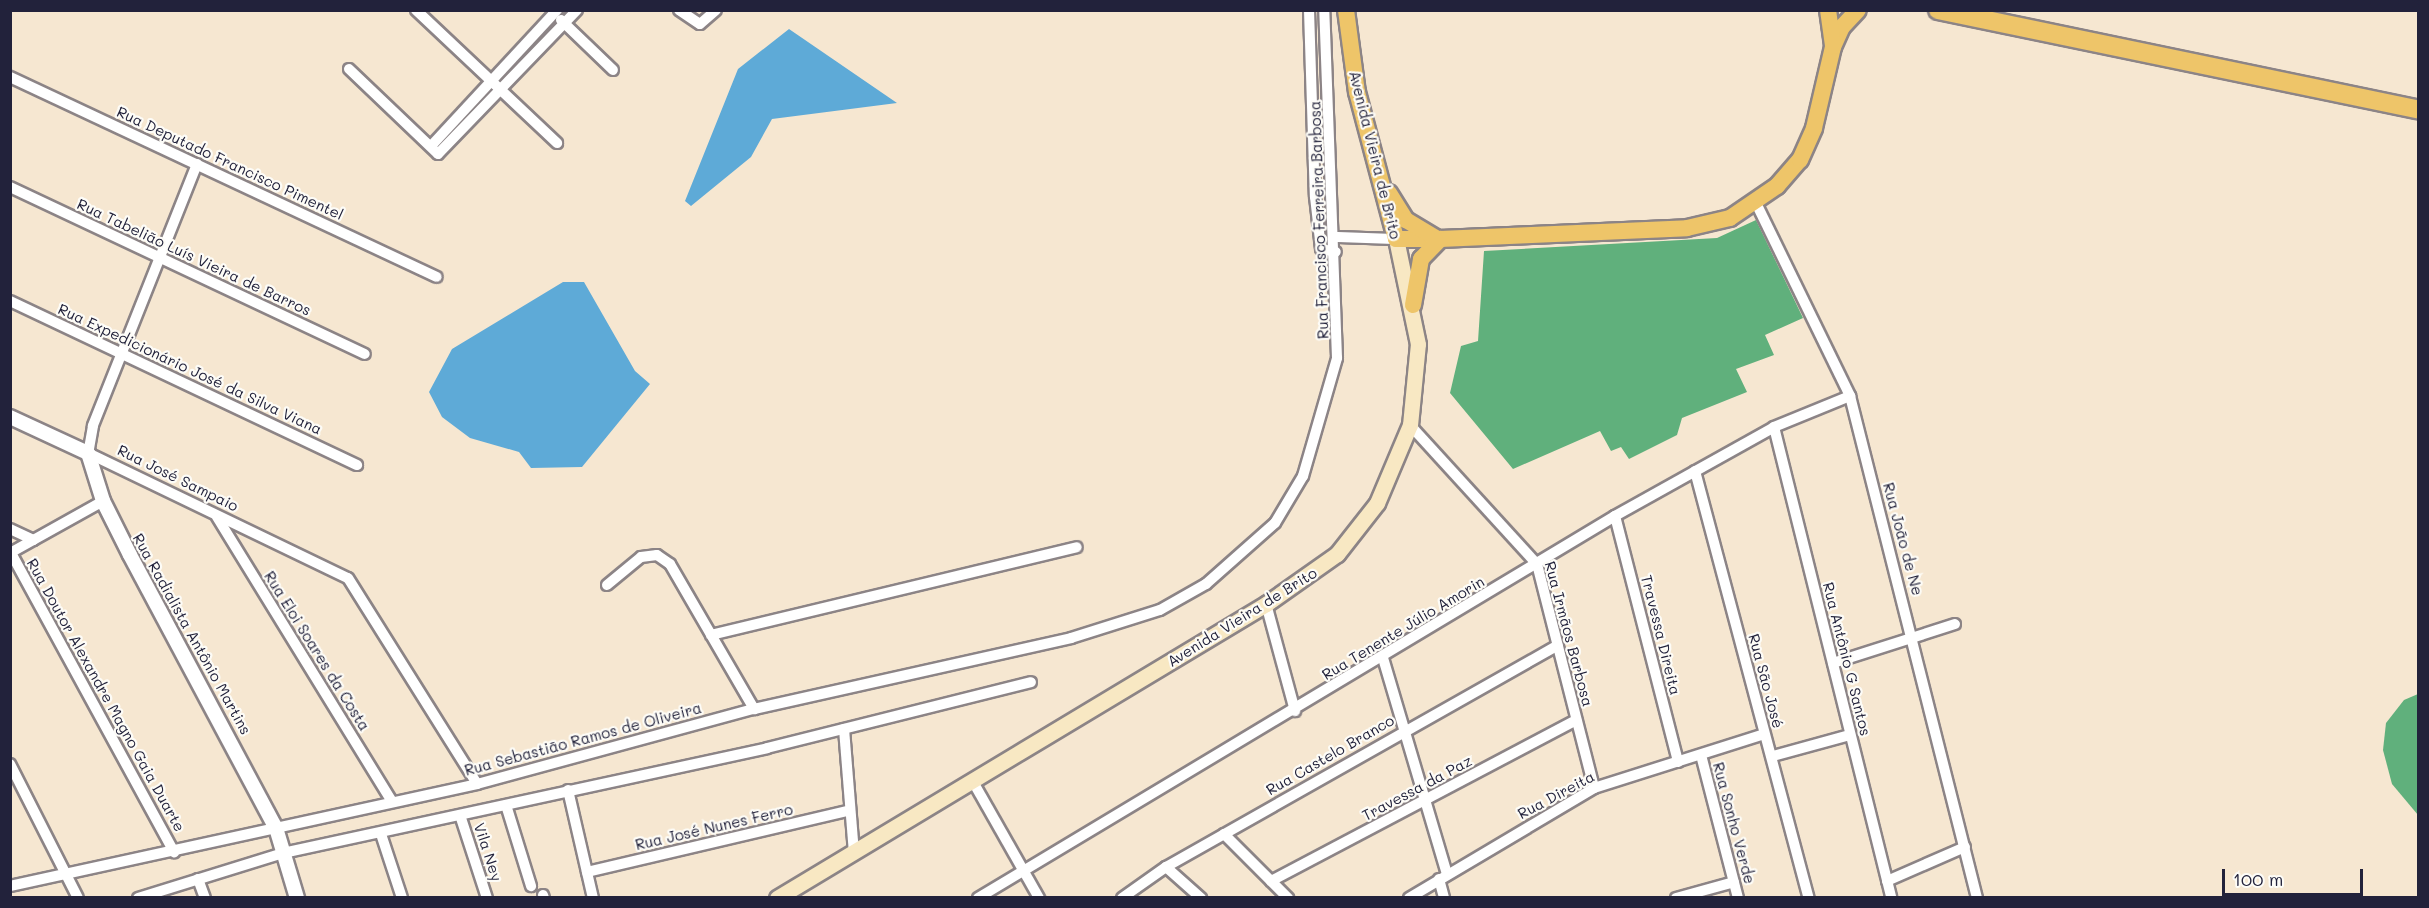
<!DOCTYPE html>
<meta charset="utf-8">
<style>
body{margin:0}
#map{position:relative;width:2429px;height:908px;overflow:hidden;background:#f6e7d1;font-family:Mali,sans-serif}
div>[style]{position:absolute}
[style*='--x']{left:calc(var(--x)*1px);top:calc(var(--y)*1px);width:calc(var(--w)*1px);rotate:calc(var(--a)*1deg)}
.forest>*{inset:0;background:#60b07c}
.water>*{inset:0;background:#5eaad7}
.roads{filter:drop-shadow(2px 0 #8c8486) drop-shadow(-2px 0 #8c8486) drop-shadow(0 2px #8c8486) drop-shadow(0 -2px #8c8486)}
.minor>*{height:10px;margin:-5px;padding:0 5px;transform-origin:5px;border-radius:5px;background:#fff}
.tertiary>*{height:14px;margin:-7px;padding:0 7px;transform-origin:7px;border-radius:7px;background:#fff}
.secondary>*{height:15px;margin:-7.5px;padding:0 7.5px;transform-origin:7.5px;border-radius:7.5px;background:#f8e8c3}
.primary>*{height:16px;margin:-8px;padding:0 8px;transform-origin:8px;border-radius:8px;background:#eec569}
.trunk>*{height:18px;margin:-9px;padding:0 9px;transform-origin:9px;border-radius:9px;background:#eec569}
span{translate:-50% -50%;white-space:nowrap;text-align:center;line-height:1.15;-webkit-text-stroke:4.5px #fdfcf7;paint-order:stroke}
.street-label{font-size:15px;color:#22223b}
.frame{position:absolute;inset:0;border:12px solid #22223b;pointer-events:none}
.scale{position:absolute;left:2222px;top:869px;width:141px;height:27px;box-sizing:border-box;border:3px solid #22223b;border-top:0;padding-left:8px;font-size:18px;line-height:21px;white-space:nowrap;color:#22223b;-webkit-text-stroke:4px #fdfcf7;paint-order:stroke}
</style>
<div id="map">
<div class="forest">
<i style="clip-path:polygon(1756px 220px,1803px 318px,1765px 335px,1774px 355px,1736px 369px,1747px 392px,1682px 418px,1677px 435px,1629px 459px,1621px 447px,1611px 451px,1600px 431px,1513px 469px,1450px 393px,1461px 346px,1478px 341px,1484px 251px,1717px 238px)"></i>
<i style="clip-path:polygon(2418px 694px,2418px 815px,2392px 784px,2383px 750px,2386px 723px,2404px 700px)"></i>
</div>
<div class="water">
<i style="clip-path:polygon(789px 29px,897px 103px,772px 119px,751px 157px,691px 206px,685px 201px,738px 69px)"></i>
<i style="clip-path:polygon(563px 282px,584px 282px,635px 371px,650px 384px,582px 467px,531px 468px,519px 452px,470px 438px,442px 417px,429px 392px,452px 349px)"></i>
</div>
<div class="roads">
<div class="minor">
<i style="--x:416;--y:10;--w:194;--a:43.3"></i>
<i style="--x:679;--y:10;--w:25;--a:34"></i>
<i style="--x:700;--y:24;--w:21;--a:-41"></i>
<i style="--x:1309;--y:10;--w:187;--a:88.2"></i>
<i style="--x:1315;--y:197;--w:52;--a:83.4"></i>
<i style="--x:1321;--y:249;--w:15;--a:11"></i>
<i style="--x:561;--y:20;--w:72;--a:43.9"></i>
<i style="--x:349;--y:69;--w:123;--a:43.7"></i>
<i style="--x:438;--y:154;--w:200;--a:-46"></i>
<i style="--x:10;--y:77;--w:471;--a:25.1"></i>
<i style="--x:432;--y:145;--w:184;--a:-47.2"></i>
<i style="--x:197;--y:164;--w:282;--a:111.7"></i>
<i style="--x:93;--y:426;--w:27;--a:100"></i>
<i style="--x:88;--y:453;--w:288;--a:25.7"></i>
<i style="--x:348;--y:578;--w:243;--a:57.9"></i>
<i style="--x:10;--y:187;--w:392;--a:25.2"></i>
<i style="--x:1756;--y:203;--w:215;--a:64"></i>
<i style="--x:1850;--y:396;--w:518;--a:75.8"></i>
<i style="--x:1336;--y:237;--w:60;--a:1.9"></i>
<i style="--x:10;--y:301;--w:384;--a:25.3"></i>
<i style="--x:1410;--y:425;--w:188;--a:47.6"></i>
<i style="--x:1537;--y:564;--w:231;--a:75.7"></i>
<i style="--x:1774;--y:427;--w:485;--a:76"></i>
<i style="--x:1695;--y:471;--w:442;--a:75.1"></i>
<i style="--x:1615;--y:516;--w:254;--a:75.6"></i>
<i style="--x:217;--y:517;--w:332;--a:58.4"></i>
<i style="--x:10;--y:529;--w:26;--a:25"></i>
<i style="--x:10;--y:553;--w:107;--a:-29.2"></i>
<i style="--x:11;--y:553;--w:341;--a:61.4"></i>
<i style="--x:607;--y:585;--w:44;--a:-39.5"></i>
<i style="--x:641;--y:557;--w:16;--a:-7"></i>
<i style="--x:657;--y:555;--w:16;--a:35"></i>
<i style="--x:670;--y:564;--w:168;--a:59.9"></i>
<i style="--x:1266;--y:604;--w:111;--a:74.8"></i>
<i style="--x:711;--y:635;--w:376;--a:-13.5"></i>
<i style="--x:1383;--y:658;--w:225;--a:73.5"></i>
<i style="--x:1833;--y:663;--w:128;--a:-17.7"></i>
<i style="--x:844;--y:729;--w:123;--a:85.4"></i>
<i style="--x:1701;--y:755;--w:148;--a:75.5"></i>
<i style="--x:1773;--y:756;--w:80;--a:-15.3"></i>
<i style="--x:10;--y:764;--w:150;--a:63.1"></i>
<i style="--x:972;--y:780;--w:136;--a:60.4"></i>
<i style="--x:568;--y:790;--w:111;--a:77"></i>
<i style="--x:506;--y:805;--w:85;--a:72.8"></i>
<i style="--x:460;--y:815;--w:87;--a:72"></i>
<i style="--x:381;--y:834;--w:67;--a:71.8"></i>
<i style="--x:1224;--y:834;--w:91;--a:45"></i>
<i style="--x:1166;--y:867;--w:47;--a:41.5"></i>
<i style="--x:587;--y:872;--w:267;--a:-13.2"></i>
<i style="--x:198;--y:879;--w:20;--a:70"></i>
<i style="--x:1439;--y:879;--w:20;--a:75"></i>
<i style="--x:1271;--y:881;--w:345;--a:-27.8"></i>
<i style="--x:1887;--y:881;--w:85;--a:-23.6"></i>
<i style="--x:10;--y:886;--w:478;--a:-12.3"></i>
<i style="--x:477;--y:784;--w:287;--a:-15.2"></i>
<i style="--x:754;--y:709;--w:325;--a:-12.6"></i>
<i style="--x:1071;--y:638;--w:93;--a:-17.5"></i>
<i style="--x:1160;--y:610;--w:53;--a:-29.5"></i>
<i style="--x:1206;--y:584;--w:92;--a:-41.5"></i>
<i style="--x:1275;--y:523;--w:55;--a:-59.2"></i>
<i style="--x:1303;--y:476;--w:123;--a:-73.9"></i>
<i style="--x:1337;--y:358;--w:348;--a:-92.1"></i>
<i style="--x:543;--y:895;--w:3;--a:72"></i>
<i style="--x:138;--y:898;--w:152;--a:-17.2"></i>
<i style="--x:283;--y:853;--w:495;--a:-12.2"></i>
<i style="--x:767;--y:748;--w:272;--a:-14"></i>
<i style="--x:978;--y:898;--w:743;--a:-30.95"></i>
<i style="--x:1615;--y:516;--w:182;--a:-29.2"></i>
<i style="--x:1774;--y:427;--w:82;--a:-22.2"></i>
<i style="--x:1122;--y:898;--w:54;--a:-35.2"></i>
<i style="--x:1166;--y:867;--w:450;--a:-29.5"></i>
<i style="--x:1409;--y:898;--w:215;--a:-30.7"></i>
<i style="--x:1594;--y:788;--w:178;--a:-17.6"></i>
<i style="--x:1676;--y:898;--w:60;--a:-15.4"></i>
</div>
<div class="tertiary">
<i style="--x:10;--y:417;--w:86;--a:24.8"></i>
<i style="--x:88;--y:453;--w:50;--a:72.6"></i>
<i style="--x:103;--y:501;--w:60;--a:63.4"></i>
<i style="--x:130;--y:555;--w:310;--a:61.9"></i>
<i style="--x:276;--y:828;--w:73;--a:73.3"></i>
</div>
<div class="secondary">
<i style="--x:777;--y:898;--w:571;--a:-31.02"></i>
<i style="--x:1266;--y:604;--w:87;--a:-35.2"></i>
<i style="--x:1337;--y:554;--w:65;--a:-51.9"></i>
<i style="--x:1377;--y:503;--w:85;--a:-67.1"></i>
<i style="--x:1410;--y:425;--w:81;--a:-84.4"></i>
<i style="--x:1418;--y:344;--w:107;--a:-101.8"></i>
</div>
<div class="primary">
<i style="--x:1346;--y:10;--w:83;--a:82.4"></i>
<i style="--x:1357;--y:92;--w:152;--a:75.1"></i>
<i style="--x:1396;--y:239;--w:44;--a:0"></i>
<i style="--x:1440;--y:239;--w:247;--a:-2.5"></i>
<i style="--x:1687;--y:228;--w:44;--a:-13.1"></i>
<i style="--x:1730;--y:218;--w:57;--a:-34.2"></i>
<i style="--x:1777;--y:186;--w:35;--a:-49"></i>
<i style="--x:1800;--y:160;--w:35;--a:-66"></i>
<i style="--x:1814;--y:128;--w:83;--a:-76.8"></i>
<i style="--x:1833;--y:47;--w:22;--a:-66"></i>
<i style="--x:1842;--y:27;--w:23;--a:-47"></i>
<i style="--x:1828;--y:10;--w:36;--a:82"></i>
<i style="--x:1389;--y:193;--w:32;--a:58"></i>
<i style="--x:1406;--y:220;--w:35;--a:31"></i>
<i style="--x:1413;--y:305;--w:47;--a:-80.1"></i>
<i style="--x:1421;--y:259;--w:28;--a:-46"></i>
</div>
<div class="trunk">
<i style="--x:1938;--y:10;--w:490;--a:11.7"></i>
</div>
</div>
<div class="street-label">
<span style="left:1375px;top:155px;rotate:76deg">Avenida Vieira de Brito</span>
<span style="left:230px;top:163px;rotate:25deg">Rua Deputado Francisco Pimentel</span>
<span style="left:1319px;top:220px;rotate:-92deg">Rua Francisco Ferreira Barbosa</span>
<span style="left:194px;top:257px;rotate:25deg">Rua Tabelião Luís Vieira de Barros</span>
<span style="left:190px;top:369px;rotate:25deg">Rua Expedicionário José da Silva Viana</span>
<span style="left:178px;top:478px;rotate:26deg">Rua José Sampaio</span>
<span style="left:1903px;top:539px;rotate:75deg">Rua João de Ne</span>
<span style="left:1242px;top:617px;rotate:-32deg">Avenida Vieira de Brito</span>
<span style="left:1403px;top:628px;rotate:-31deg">Rua Tenente Júlio Amorin</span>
<span style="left:192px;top:634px;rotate:61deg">Rua Radialista Antônio Martins</span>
<span style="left:1569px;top:634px;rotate:75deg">Rua Irmãos Barbosa</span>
<span style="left:1661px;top:635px;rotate:76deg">Travessa Direita</span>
<span style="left:317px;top:651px;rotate:58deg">Rua Eloi Soares da Costa</span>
<span style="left:1847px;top:659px;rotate:76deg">Rua Antônio G Santos</span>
<span style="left:1766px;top:681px;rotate:75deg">Rua São José</span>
<span style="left:106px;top:695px;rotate:61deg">Rua Doutor Alexandre Magno Gaia Duarte</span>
<span style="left:583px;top:739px;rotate:-15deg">Rua Sebastião Ramos de Oliveira</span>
<span style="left:1330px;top:755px;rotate:-30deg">Rua Castelo Branco</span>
<span style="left:1417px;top:788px;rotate:-28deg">Travessa da Paz</span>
<span style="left:1556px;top:795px;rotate:-28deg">Rua Direita</span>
<span style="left:1734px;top:823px;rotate:75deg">Rua Sonho Verde</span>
<span style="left:714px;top:827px;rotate:-13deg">Rua José Nunes Ferro</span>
<span style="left:488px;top:852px;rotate:72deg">Vila Ney</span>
</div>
<div class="frame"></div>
<div class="scale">100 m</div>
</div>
